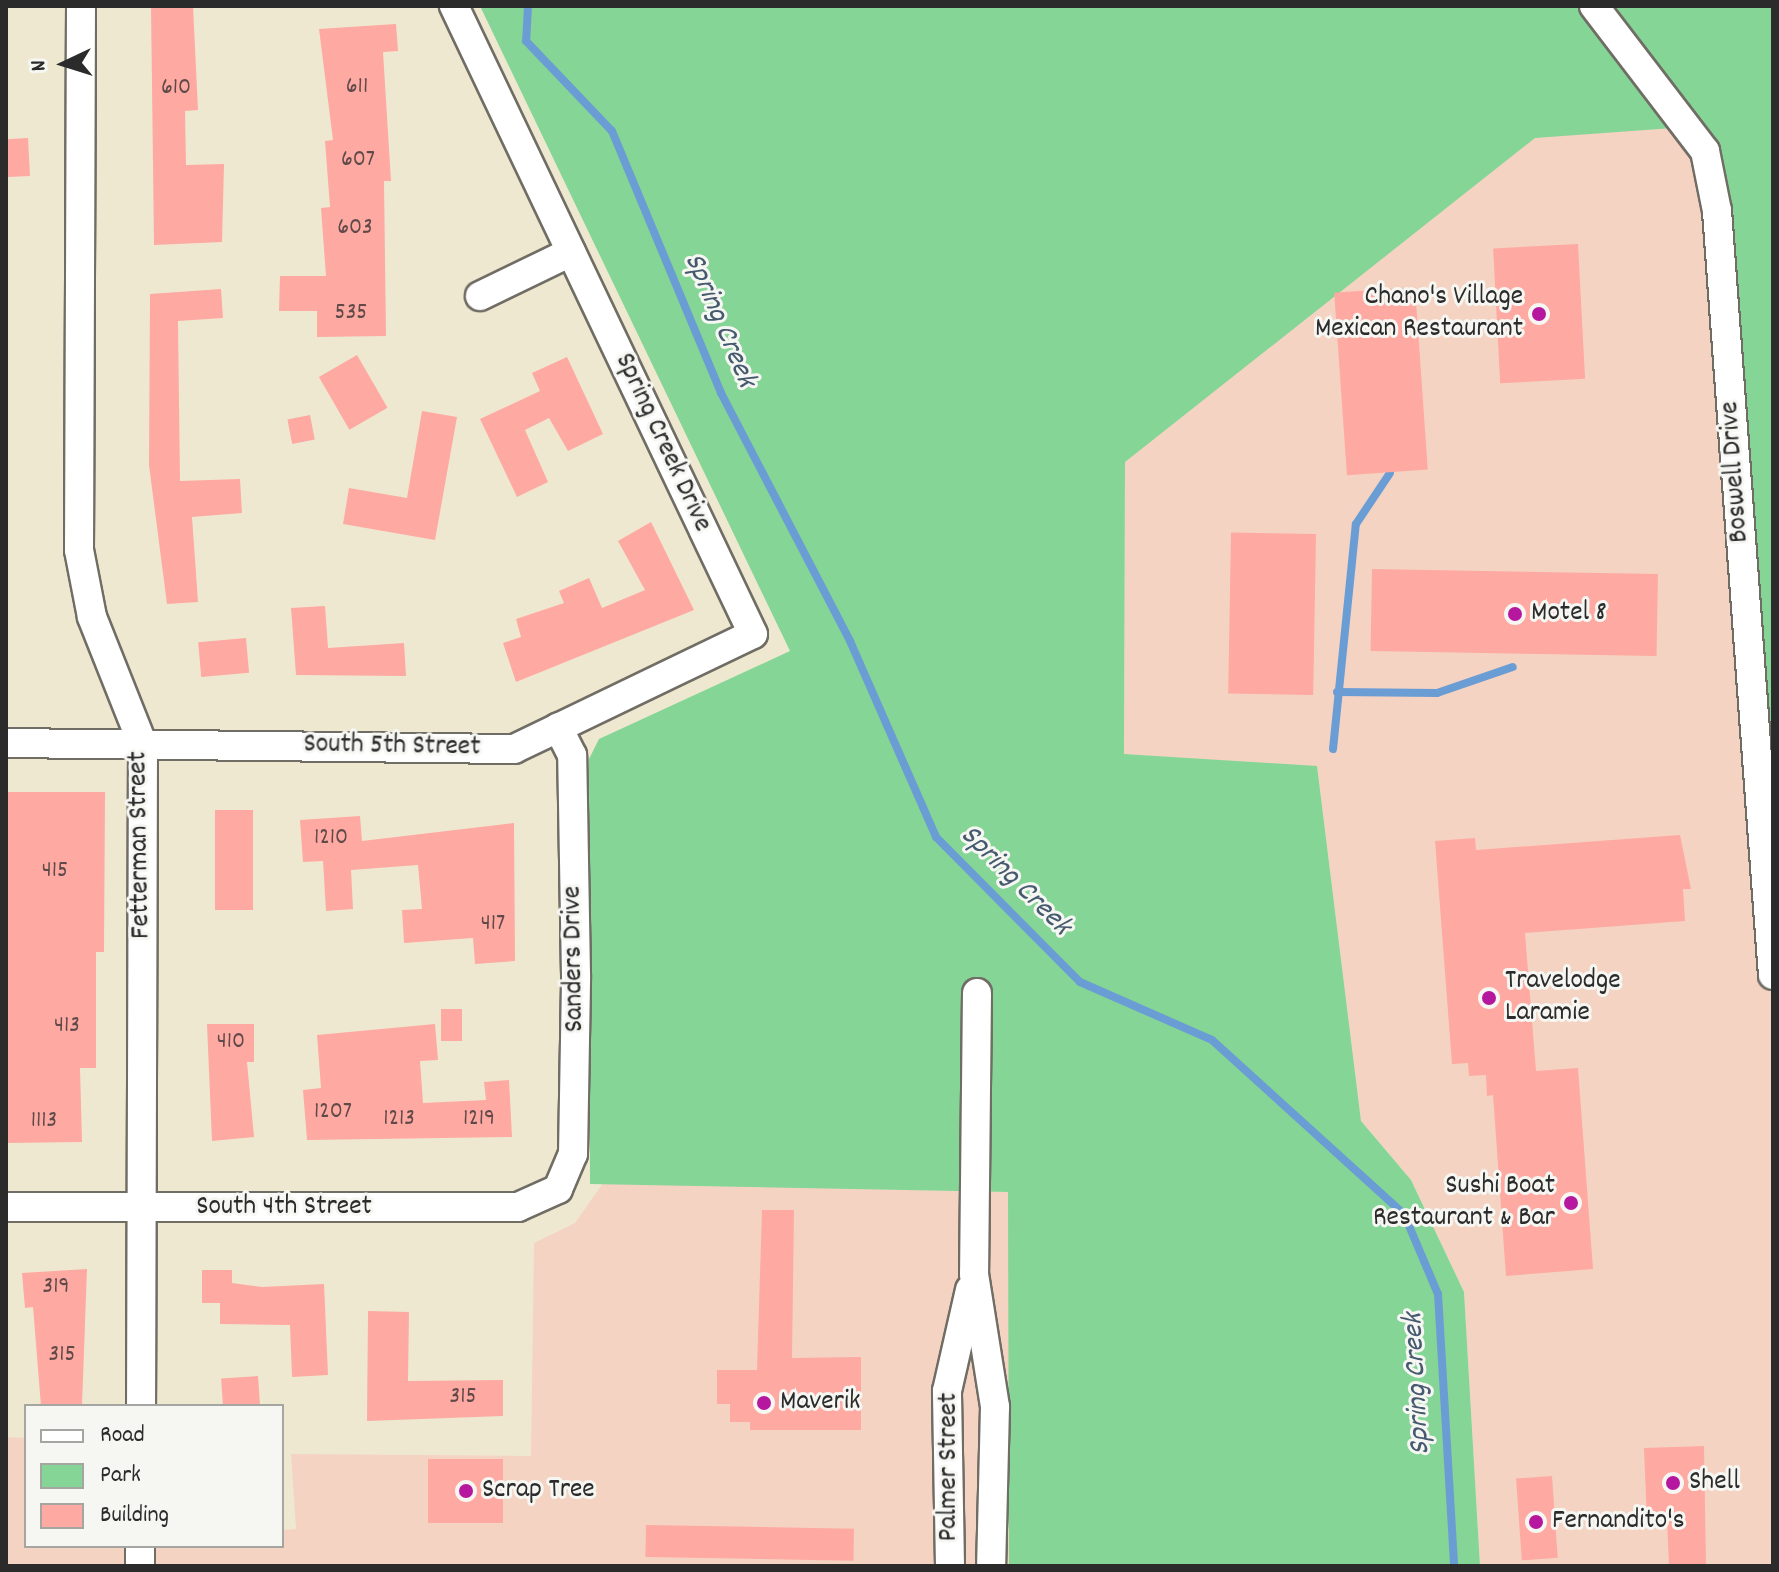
<!DOCTYPE html>
<style>
body{margin:0}
#map{position:relative;width:1779px;height:1572px;overflow:hidden;background:#efe8d0;font-family:Dekko,sans-serif}
div>[style]{position:absolute}
[style*='--x']{left:calc(var(--x)*1px);top:calc(var(--y)*1px);width:calc(var(--w)*1px);rotate:calc(var(--a)*1deg)}
.built>*{inset:0;background:#f5d3c2}
.green>*{inset:0;background:#84d596}
.stream>*{height:8px;margin:-4px;padding:0 4px;transform-origin:4px;border-radius:4px;background:#6b9dd5}
.building>*{inset:0;background:#fea9a2;transform-origin:0 0}
.roads{filter:drop-shadow(2px 0 #706d65) drop-shadow(-2px 0 #706d65) drop-shadow(0 2px #706d65) drop-shadow(0 -2px #706d65)}
.minor>*{height:28px;margin:-14px;padding:0 14px;transform-origin:14px;border-radius:14px;background:#fff}
.dots>*{width:22px;height:22px;translate:-50% -50%;box-sizing:border-box;border:4px solid #f6f6f2;border-radius:50%}
span{translate:-50% -50%;white-space:nowrap;text-align:center;line-height:1.15;-webkit-text-stroke:6px #f6f6f2;paint-order:stroke}
.number-label{font-size:24px;color:#604a49}
.number-label span{-webkit-text-stroke-width:0}
.poi-label{font-size:28px;color:#2b2b2b}
.right{translate:-100% -50%;text-align:right}
.left{translate:0 -50%;text-align:left}
.street-label{font-size:28px;color:#2b2b2b}
.water-label{font-size:30px;color:#45596f;font-style:italic}
.frame{position:absolute;inset:0;border:8px solid #2b2b2b;pointer-events:none}
.legend{position:absolute;left:24px;top:1404px;width:260px;height:144px;box-sizing:border-box;background:#f6f6f2;border:2px solid #a5a5a2;margin:0;padding:10px 14px;list-style:none;font-size:24px;color:#2b2b2b}
.legend li{display:flex;align-items:center;gap:16px;height:40px}
.legend b{width:40px;border:2px solid #a5a5a2}
.north{position:absolute;left:24px;top:24px;width:80px;height:80px;-webkit-text-stroke:6px #f6f6f2;paint-order:stroke;rotate:266deg;font-size:22px;font-weight:700;line-height:32px;text-align:center;color:#2b2b2b}
.north::after{content:'';display:block;margin:auto;width:28px;height:36px;background:#2b2b2b;clip-path:polygon(50% 0,100% 100%,50% 72%,0 100%)}
</style>
<div id="map">
<div class="built">
<i style="clip-path:polygon(1687px 127px,1705px 151px,1773px 975px,1773px 1566px,1480px 1566px,1464px 1292px,1411px 1180px,1361px 1121px,1317px 767px,1124px 754px,1125px 462px,1274px 336px,1535px 137px)"></i>
<i style="clip-path:polygon(603px 1183px,1009px 1192px,1009px 1566px,6px 1566px,6px 1437px,26px 1438px,26px 1546px,282px 1546px,282px 1530px,296px 1529px,291px 1454px,531px 1456px,534px 1243px,575px 1223px)"></i>
</div>
<div class="green">
<i style="clip-path:polygon(480px 6px,1773px 6px,1773px 975px,1717px 211px,1687px 127px,1535px 138px,1125px 462px,1124px 754px,1317px 766px,1361px 1121px,1411px 1180px,1464px 1292px,1480px 1566px,1009px 1566px,1008px 1192px,590px 1184px,589px 759px,599px 739px,790px 651px)"></i>
</div>
<div class="stream">
<i style="--x:528;--y:6;--w:35;--a:93"></i>
<i style="--x:526;--y:41;--w:124;--a:46.3"></i>
<i style="--x:612;--y:131;--w:284;--a:67.4"></i>
<i style="--x:721;--y:393;--w:280;--a:62.5"></i>
<i style="--x:850;--y:641;--w:214;--a:66.3"></i>
<i style="--x:936;--y:837;--w:204;--a:45.2"></i>
<i style="--x:1080;--y:982;--w:144;--a:23.7"></i>
<i style="--x:1212;--y:1040;--w:259;--a:42.2"></i>
<i style="--x:1404;--y:1214;--w:87;--a:67"></i>
<i style="--x:1438;--y:1294;--w:272;--a:86.6"></i>
<i style="--x:1337;--y:692;--w:100;--a:0.6"></i>
<i style="--x:1437;--y:693;--w:80;--a:-18.9"></i>
<i style="--x:1333;--y:749;--w:226;--a:-84.2"></i>
<i style="--x:1356;--y:524;--w:61;--a:-56.3"></i>
</div>
<div class="building">
<i style="clip-path:polygon(151px 6px,193px 6px,198px 110px,185px 111px,186px 165px,224px 164px,222px 242px,154px 245px)"></i>
<i style="clip-path:polygon(396px 24px,398px 51px,383px 52px,391px 181px,384px 181px,386px 336px,317px 337px,317px 311px,279px 311px,280px 276px,326px 276px,321px 208px,330px 207px,325px 141px,333px 140px,319px 29px)"></i>
<i style="left:28px;top:138px;width:38px;height:22px;rotate:87deg"></i>
<i style="left:1578px;top:244px;width:135px;height:85px;rotate:87deg"></i>
<i style="left:1415px;top:287px;width:183px;height:81px;rotate:86deg"></i>
<i style="clip-path:polygon(221px 289px,223px 318px,178px 321px,180px 481px,240px 479px,242px 513px,192px 517px,198px 602px,167px 604px,149px 465px,150px 294px)"></i>
<i style="left:357px;top:355px;width:61px;height:44px;rotate:60deg"></i>
<i style="clip-path:polygon(567px 357px,603px 434px,568px 451px,549px 418px,525px 430px,548px 482px,517px 497px,480px 419px,540px 391px,532px 373px)"></i>
<i style="clip-path:polygon(422px 411px,457px 417px,435px 540px,343px 524px,349px 488px,407px 498px)"></i>
<i style="left:310px;top:415px;width:25px;height:23px;rotate:79deg"></i>
<i style="clip-path:polygon(651px 522px,694px 610px,516px 682px,503px 643px,521px 637px,516px 619px,564px 603px,559px 591px,589px 578px,602px 608px,645px 590px,618px 541px)"></i>
<i style="left:1316px;top:534px;width:161px;height:85px;rotate:91deg"></i>
<i style="left:1372px;top:569px;width:286px;height:82px;rotate:1deg"></i>
<i style="clip-path:polygon(325px 606px,328px 648px,404px 643px,406px 676px,296px 675px,291px 608px)"></i>
<i style="left:246px;top:638px;width:35px;height:48px;rotate:85deg"></i>
<i style="clip-path:polygon(6px 792px,105px 792px,104px 952px,96px 952px,96px 1068px,80px 1068px,82px 1142px,6px 1143px)"></i>
<i style="left:215px;top:810px;width:38px;height:100px"></i>
<i style="clip-path:polygon(360px 816px,362px 841px,514px 823px,515px 961px,475px 964px,473px 938px,404px 943px,402px 910px,422px 909px,418px 865px,351px 870px,353px 909px,326px 911px,323px 861px,303px 862px,300px 820px)"></i>
<i style="clip-path:polygon(1680px 835px,1691px 889px,1683px 889px,1685px 921px,1525px 933px,1536px 1071px,1578px 1068px,1593px 1269px,1506px 1276px,1493px 1095px,1487px 1096px,1486px 1075px,1469px 1076px,1468px 1063px,1452px 1064px,1435px 841px,1475px 838px,1476px 850px)"></i>
<i style="left:462px;top:1009px;width:32px;height:21px;rotate:90deg"></i>
<i style="clip-path:polygon(207px 1024px,254px 1024px,254px 1062px,247px 1062px,254px 1137px,212px 1141px)"></i>
<i style="clip-path:polygon(435px 1024px,438px 1060px,420px 1061px,423px 1103px,486px 1100px,484px 1082px,509px 1080px,512px 1137px,307px 1140px,303px 1090px,321px 1088px,317px 1035px)"></i>
<i style="clip-path:polygon(762px 1210px,794px 1210px,792px 1358px,861px 1357px,861px 1430px,750px 1430px,750px 1422px,730px 1422px,730px 1404px,717px 1404px,717px 1370px,757px 1370px)"></i>
<i style="clip-path:polygon(87px 1269px,82px 1406px,41px 1406px,33px 1307px,25px 1308px,22px 1273px)"></i>
<i style="clip-path:polygon(202px 1270px,232px 1270px,232px 1283px,262px 1287px,324px 1284px,328px 1375px,292px 1377px,290px 1325px,220px 1324px,220px 1303px,202px 1303px)"></i>
<i style="clip-path:polygon(368px 1311px,409px 1312px,408px 1381px,503px 1380px,503px 1416px,367px 1421px)"></i>
<i style="left:258px;top:1376px;width:30px;height:37px;rotate:86deg"></i>
<i style="clip-path:polygon(1704px 1446px,1706px 1566px,1669px 1566px,1667px 1520px,1647px 1521px,1644px 1448px)"></i>
<i style="left:428px;top:1459px;width:75px;height:64px"></i>
<i style="left:1552px;top:1476px;width:82px;height:36px;rotate:86deg"></i>
<i style="left:646px;top:1525px;width:208px;height:32px;rotate:1deg"></i>
</div>
<div class="roads">
<div class="minor">
<i style="--x:81;--y:6;--w:544;--a:90.21"></i>
<i style="--x:79;--y:550;--w:68;--a:79"></i>
<i style="--x:92;--y:617;--w:138;--a:68.3"></i>
<i style="--x:143;--y:745;--w:661;--a:90.17"></i>
<i style="--x:1594;--y:6;--w:183;--a:52.6"></i>
<i style="--x:1705;--y:151;--w:61;--a:78.7"></i>
<i style="--x:1717;--y:211;--w:766;--a:85.81"></i>
<i style="--x:480;--y:296;--w:101;--a:-25.8"></i>
<i style="--x:6;--y:743;--w:508;--a:0.68"></i>
<i style="--x:514;--y:749;--w:265;--a:-25.7"></i>
<i style="--x:753;--y:634;--w:696;--a:-115.46"></i>
<i style="--x:977;--y:993;--w:281;--a:90.6"></i>
<i style="--x:974;--y:1274;--w:135;--a:81"></i>
<i style="--x:995;--y:1407;--w:159;--a:91.4"></i>
<i style="--x:6;--y:1207;--w:512;--a:0"></i>
<i style="--x:518;--y:1207;--w:44;--a:-24.2"></i>
<i style="--x:558;--y:1189;--w:38;--a:-67"></i>
<i style="--x:573;--y:1154;--w:179;--a:-89"></i>
<i style="--x:576;--y:975;--w:220;--a:-91"></i>
<i style="--x:572;--y:755;--w:31;--a:-117"></i>
<i style="--x:140;--y:1566;--w:20;--a:-90"></i>
<i style="--x:950;--y:1566;--w:175;--a:-91"></i>
<i style="--x:947;--y:1391;--w:104;--a:-77.2"></i>
</div>
</div>
<div class="dots">
<i style="left:1539px;top:314px;background:#b5179e"></i>
<i style="left:1515px;top:614px;background:#b5179e"></i>
<i style="left:1489px;top:998px;background:#b5179e"></i>
<i style="left:1571px;top:1203px;background:#b5179e"></i>
<i style="left:764px;top:1403px;background:#b5179e"></i>
<i style="left:1673px;top:1483px;background:#b5179e"></i>
<i style="left:466px;top:1491px;background:#b5179e"></i>
<i style="left:1536px;top:1522px;background:#b5179e"></i>
</div>
<div class="number-label">
<span style="left:357px;top:88px">611</span>
<span style="left:176px;top:89px">610</span>
<span style="left:358px;top:161px">607</span>
<span style="left:355px;top:229px">603</span>
<span style="left:351px;top:314px">535</span>
<span style="left:331px;top:839px">1210</span>
<span style="left:55px;top:872px">415</span>
<span style="left:493px;top:925px">417</span>
<span style="left:67px;top:1027px">413</span>
<span style="left:231px;top:1043px">410</span>
<span style="left:333px;top:1113px">1207</span>
<span style="left:399px;top:1120px">1213</span>
<span style="left:479px;top:1120px">1219</span>
<span style="left:44px;top:1122px">1113</span>
<span style="left:56px;top:1288px">319</span>
<span style="left:62px;top:1356px">315</span>
<span style="left:463px;top:1398px">315</span>
</div>
<div class="poi-label">
<span class="right" style="left:1523px;top:314px">Chano's Village<br>Mexican Restaurant</span>
<span class="left" style="left:1531px;top:614px">Motel 8</span>
<span class="left" style="left:1505px;top:998px">Travelodge<br>Laramie</span>
<span class="right" style="left:1555px;top:1203px">Sushi Boat<br>Restaurant &amp; Bar</span>
<span class="left" style="left:780px;top:1403px">Maverik</span>
<span class="left" style="left:1689px;top:1483px">Shell</span>
<span class="left" style="left:482px;top:1491px">Scrap Tree</span>
<span class="left" style="left:1552px;top:1522px">Fernandito's</span>
</div>
<div class="street-label">
<span style="left:662px;top:443px;rotate:65deg">Spring Creek Drive</span>
<span style="left:1736px;top:472px;rotate:-94deg">Boswell Drive</span>
<span style="left:392px;top:747px;rotate:1deg">South 5th Street</span>
<span style="left:141px;top:845px;rotate:-91deg">Fetterman Street</span>
<span style="left:575px;top:959px;rotate:-91deg">Sanders Drive</span>
<span style="left:284px;top:1208px">South 4th Street</span>
<span style="left:950px;top:1467px;rotate:-90deg">Palmer Street</span>
</div>
<div class="water-label">
<span style="left:718px;top:321px;rotate:67deg">Spring Creek</span>
<span style="left:1014px;top:882px;rotate:45deg">Spring Creek</span>
<span style="left:1419px;top:1384px;rotate:-93deg">Spring Creek</span>
</div>
<div class="frame"></div>
<ul class="legend">
<li><b style="height:10px;background:#fff"></b>Road</li>
<li><b style="height:22px;background:#84d596"></b>Park</li>
<li><b style="height:22px;background:#fea9a2"></b>Building</li>
</ul>
<div class="north">N</div>
</div>
